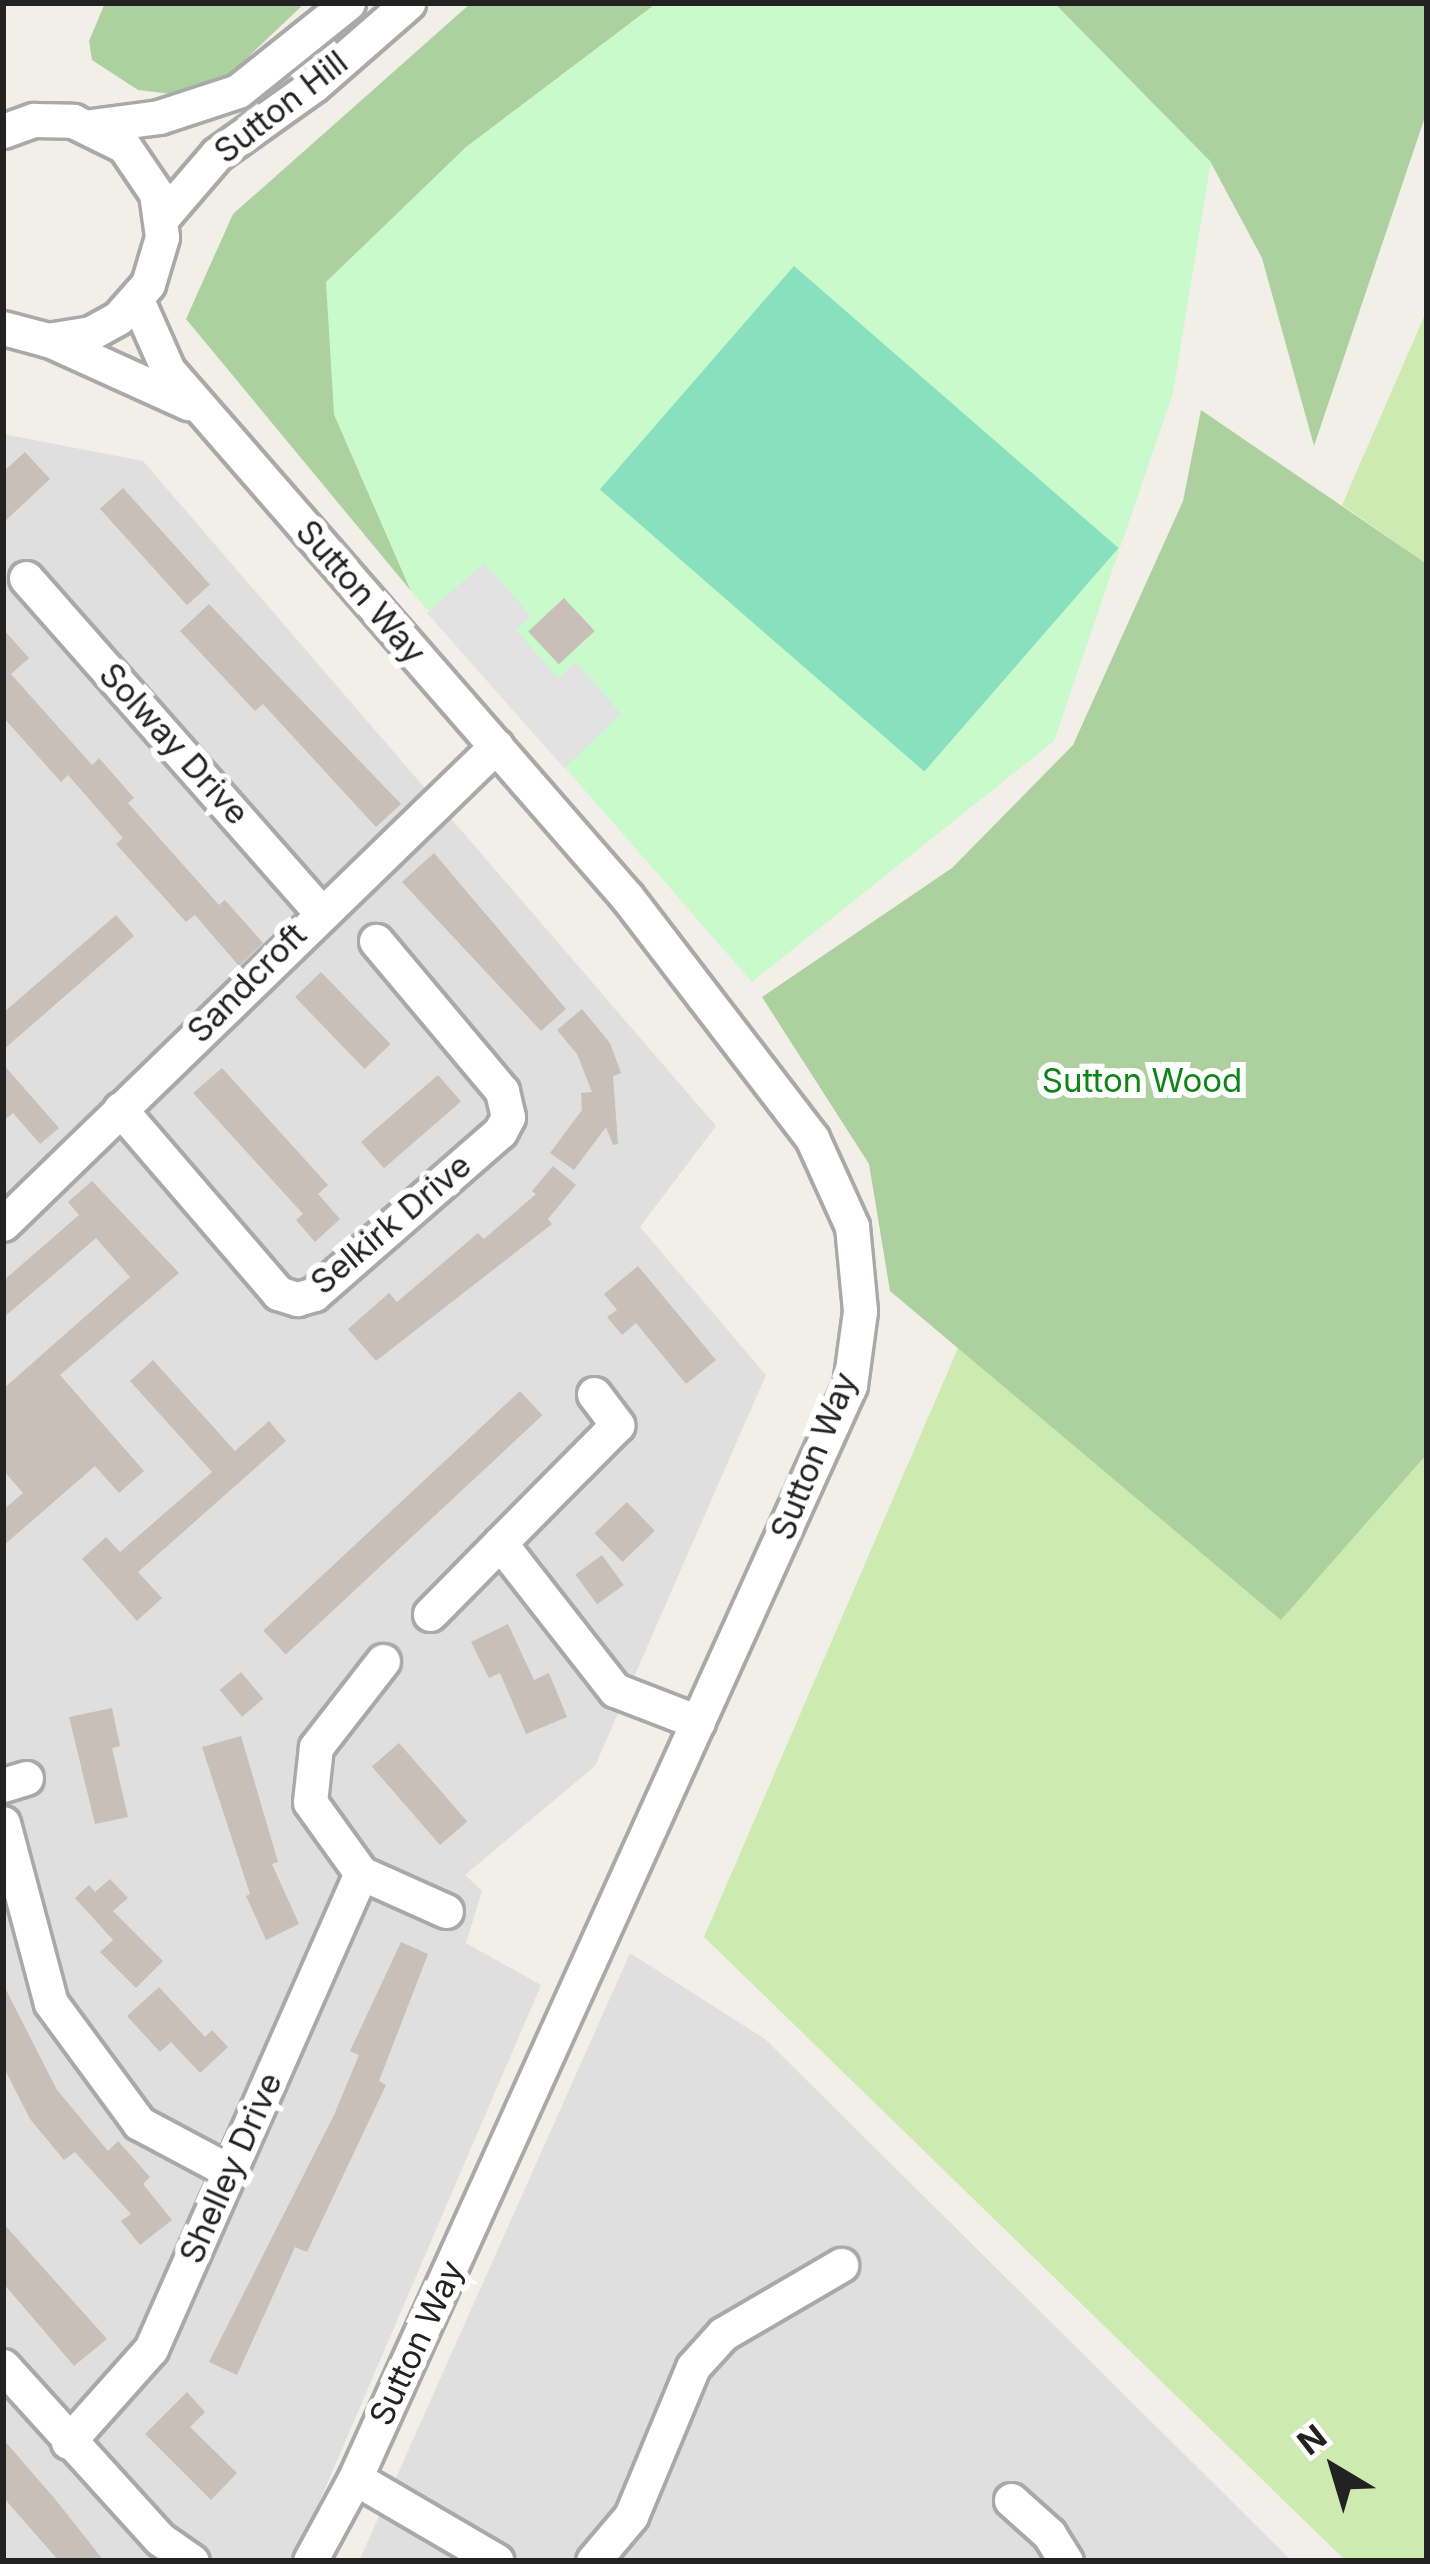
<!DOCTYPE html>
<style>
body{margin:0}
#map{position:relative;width:1430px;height:2564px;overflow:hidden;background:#f2efe9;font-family:Inter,sans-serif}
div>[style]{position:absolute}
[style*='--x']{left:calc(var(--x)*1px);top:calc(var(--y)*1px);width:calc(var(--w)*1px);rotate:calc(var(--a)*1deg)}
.residential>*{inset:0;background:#e0dfdf}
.grass>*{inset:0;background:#cdebb0}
.forest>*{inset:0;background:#add19e}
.park>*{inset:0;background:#c8facc}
.pitch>*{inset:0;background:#88e0be;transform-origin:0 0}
.parking>*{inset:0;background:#e2e2e2}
.building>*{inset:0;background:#c7bfb8;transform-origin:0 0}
.roads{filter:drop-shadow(3px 0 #a9a9a9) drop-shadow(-3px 0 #a9a9a9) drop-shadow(0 3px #a9a9a9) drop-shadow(0 -3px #a9a9a9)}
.minor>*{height:33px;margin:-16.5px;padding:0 16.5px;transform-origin:16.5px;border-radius:16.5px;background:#fff}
span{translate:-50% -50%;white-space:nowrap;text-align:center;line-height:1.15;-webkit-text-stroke:12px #fff;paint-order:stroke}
.street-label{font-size:33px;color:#222}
.park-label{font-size:33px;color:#0c8416}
.frame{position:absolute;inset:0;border:6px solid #222;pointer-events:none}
.north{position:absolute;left:1274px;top:2408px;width:120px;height:120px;-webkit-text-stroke:9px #fff;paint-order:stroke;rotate:322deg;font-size:33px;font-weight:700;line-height:48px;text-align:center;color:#222}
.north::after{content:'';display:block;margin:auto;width:42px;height:54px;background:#222;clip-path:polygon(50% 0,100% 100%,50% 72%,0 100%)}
</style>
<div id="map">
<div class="residential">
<i style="clip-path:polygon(3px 434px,143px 461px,716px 1126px,640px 1227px,766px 1375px,595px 1766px,465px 1875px,482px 1891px,466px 1943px,541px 1985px,294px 2561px,3px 2561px)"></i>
<i style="clip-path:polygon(630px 1953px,765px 2039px,1292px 2561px,359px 2561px)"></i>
</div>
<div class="grass">
<i style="clip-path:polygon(1427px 310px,1427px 564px,1342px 505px)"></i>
<i style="clip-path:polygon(958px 1348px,1281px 1619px,1427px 1454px,1427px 2561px,1346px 2561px,704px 1937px)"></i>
</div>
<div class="forest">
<i style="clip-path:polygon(105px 3px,305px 3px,230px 74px,172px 94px,138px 90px,92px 60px,89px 41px)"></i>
<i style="clip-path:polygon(471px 3px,657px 3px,465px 148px,334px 414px,411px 591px,186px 319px,233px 214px)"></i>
<i style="clip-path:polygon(1054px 3px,1427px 3px,1427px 111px,1314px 446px,1262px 258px,1211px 163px)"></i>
<i style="clip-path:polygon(1201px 410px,1427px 564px,1427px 1454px,1281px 1620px,890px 1291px,869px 1164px,762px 997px,952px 868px,1073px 745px,1183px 501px)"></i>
</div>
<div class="park">
<i style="clip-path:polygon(657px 3px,1054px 3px,1211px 162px,1173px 393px,1054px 741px,752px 982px,411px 591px,334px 414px,326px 282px,465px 148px)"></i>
</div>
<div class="pitch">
<i style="left:794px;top:266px;width:430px;height:296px;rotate:41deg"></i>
</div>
<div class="parking">
<i style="clip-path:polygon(484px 563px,531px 616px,516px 630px,558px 678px,576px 662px,621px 714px,564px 768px,427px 613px)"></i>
</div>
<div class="building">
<i style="clip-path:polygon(25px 452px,50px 479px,3px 523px,3px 472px)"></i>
<i style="left:123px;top:488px;width:130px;height:31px;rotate:48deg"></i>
<i style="left:564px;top:598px;width:45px;height:49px;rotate:47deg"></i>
<i style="clip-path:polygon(209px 604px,401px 804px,376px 827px,263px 704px,255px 711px,180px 631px)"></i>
<i style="clip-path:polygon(3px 629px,29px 658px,11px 674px,92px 765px,99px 758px,134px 798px,128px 803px,219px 905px,225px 900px,263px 943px,239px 966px,195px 915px,186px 922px,116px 844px,123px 838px,68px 775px,61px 782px,3px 717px)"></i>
<i style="clip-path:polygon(434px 853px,566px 1009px,541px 1031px,402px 882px)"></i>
<i style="clip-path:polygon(116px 915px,134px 936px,3px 1050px,3px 1013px)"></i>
<i style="left:321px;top:972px;width:100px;height:36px;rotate:46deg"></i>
<i style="clip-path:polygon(582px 1009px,610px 1043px,621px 1073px,613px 1076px,618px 1144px,613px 1145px,606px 1127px,574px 1170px,550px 1153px,582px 1110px,581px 1093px,592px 1092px,577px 1054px,557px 1030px)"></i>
<i style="clip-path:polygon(3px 1064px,59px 1128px,40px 1144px,13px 1113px,3px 1121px)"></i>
<i style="clip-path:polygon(222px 1068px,328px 1185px,318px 1194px,340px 1219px,315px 1242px,296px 1220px,303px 1214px,193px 1093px)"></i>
<i style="left:438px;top:1075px;width:35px;height:102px;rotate:49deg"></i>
<i style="clip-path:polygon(553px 1166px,576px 1185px,548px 1219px,552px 1224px,376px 1361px,348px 1329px,389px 1293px,397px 1302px,478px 1233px,484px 1239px,536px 1194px,532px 1191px)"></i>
<i style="clip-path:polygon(92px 1181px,179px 1273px,60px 1375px,144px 1471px,119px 1493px,95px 1466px,3px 1546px,3px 1510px,23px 1493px,3px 1470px,3px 1389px,130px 1277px,96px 1238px,3px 1318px,3px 1281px,79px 1215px,68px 1202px)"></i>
<i style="clip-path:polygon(638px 1266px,716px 1360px,686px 1384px,636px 1323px,622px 1335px,607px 1317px,617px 1310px,604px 1294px)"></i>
<i style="clip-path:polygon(153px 1360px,235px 1451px,269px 1421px,286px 1441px,138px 1572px,162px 1598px,137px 1621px,82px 1559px,106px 1537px,120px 1552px,212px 1472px,130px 1381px)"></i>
<i style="left:520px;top:1391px;width:33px;height:351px;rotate:47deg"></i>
<i style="left:627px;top:1502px;width:40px;height:45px;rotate:46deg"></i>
<i style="left:602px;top:1555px;width:37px;height:33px;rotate:54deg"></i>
<i style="clip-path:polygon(508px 1624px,534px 1680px,549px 1673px,567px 1717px,526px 1734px,500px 1673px,489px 1678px,471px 1642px)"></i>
<i style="left:241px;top:1672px;width:35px;height:28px;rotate:50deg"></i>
<i style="clip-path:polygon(112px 1708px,120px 1746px,112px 1748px,128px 1817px,95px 1824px,69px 1717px)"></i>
<i style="clip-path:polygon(241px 1736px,278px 1862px,272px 1864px,299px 1924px,266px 1940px,246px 1896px,250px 1894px,202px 1747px)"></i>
<i style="left:399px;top:1743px;width:104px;height:36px;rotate:49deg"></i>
<i style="clip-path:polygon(110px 1879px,128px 1898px,113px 1911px,163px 1961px,136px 1988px,100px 1952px,113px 1940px,75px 1898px,89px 1885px,95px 1892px)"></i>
<i style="clip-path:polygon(401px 1942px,428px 1954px,379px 2081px,386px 2085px,307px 2252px,295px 2247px,237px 2375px,209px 2362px,334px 2115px,359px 2055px,350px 2051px)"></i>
<i style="clip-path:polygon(3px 1984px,57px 2090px,108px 2151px,118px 2141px,150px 2177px,143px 2184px,172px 2220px,140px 2245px,121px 2221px,131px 2214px,75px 2152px,64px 2160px,30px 2119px,3px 2066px)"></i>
<i style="clip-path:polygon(159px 1987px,205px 2037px,212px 2030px,228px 2047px,200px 2073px,171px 2042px,160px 2052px,127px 2016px)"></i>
<i style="clip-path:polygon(3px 2223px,107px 2339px,74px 2366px,3px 2283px)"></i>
<i style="clip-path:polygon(187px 2392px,205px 2412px,190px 2427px,237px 2473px,211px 2500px,145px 2434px)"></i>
<i style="clip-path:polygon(3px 2439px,55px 2499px,104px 2561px,59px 2561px,3px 2497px)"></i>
</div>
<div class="roads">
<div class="minor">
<i style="--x:91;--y:126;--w:69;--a:-7.5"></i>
<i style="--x:159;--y:117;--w:83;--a:-18.2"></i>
<i style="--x:238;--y:91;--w:141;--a:-38.7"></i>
<i style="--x:3;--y:131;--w:33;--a:-20"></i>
<i style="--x:34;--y:120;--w:39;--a:1"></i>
<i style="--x:73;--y:121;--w:57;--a:26.1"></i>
<i style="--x:124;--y:146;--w:57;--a:55.8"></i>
<i style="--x:156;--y:193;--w:44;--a:82.2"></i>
<i style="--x:162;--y:237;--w:49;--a:106.6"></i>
<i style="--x:148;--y:284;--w:45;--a:131.4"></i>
<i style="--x:118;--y:318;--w:31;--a:151"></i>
<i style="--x:91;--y:333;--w:44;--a:170.8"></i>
<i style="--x:48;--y:340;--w:47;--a:-165.1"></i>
<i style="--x:162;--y:218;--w:84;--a:-49.3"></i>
<i style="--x:217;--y:154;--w:119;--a:-35.4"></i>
<i style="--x:314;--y:85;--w:125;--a:-41.1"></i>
<i style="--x:137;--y:300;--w:77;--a:66.1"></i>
<i style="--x:168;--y:370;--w:699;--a:48.95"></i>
<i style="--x:627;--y:897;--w:304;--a:52.5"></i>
<i style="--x:812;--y:1138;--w:97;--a:65.6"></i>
<i style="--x:852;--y:1226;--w:85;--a:84.6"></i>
<i style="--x:860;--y:1311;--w:75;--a:97.7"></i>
<i style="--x:850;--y:1385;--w:1200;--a:114.36"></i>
<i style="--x:355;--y:2478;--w:94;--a:118.5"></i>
<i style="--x:49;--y:340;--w:153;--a:24.4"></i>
<i style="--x:26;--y:578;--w:444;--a:48.6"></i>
<i style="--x:120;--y:1109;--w:243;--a:49.3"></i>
<i style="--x:278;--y:1293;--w:20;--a:18"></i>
<i style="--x:297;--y:1299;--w:18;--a:-16"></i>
<i style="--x:314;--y:1294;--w:247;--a:-41.1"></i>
<i style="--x:500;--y:1132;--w:17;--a:-62"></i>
<i style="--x:508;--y:1117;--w:27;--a:-103"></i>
<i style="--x:502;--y:1091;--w:196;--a:-130"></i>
<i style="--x:3;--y:1224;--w:687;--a:-44.11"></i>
<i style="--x:594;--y:1394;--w:39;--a:53"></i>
<i style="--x:617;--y:1425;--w:166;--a:134.8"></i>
<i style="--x:500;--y:1543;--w:187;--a:52"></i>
<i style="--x:615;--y:1690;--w:89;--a:21.1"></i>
<i style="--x:430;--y:1614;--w:100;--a:-45.4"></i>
<i style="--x:3;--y:1785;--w:24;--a:-17"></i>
<i style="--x:3;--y:1823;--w:186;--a:75.1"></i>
<i style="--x:51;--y:2003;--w:149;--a:53.7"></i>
<i style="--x:139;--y:2123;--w:102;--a:28.1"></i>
<i style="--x:361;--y:1873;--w:93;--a:24.1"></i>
<i style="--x:3;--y:2366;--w:234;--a:47.8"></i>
<i style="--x:160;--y:2539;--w:39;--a:35"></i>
<i style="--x:68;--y:2442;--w:125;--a:-48.3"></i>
<i style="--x:151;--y:2349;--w:520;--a:-66.19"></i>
<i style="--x:361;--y:1873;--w:87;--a:-125.7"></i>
<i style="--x:310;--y:1802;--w:55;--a:-83.8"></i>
<i style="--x:316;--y:1747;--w:109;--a:-52.1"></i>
<i style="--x:355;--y:2478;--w:164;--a:30.3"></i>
<i style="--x:1011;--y:2500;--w:51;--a:41.8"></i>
<i style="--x:1049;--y:2534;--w:32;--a:58"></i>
<i style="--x:593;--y:2561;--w:59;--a:-49.8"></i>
<i style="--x:631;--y:2516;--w:161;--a:-67.4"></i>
<i style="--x:693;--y:2367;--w:45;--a:-47.7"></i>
<i style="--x:723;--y:2334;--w:137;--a:-30.3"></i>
</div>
</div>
<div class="street-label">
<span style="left:281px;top:107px;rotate:-38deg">Sutton Hill</span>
<span style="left:361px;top:592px;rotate:49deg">Sutton Way</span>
<span style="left:174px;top:744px;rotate:48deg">Solway Drive</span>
<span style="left:247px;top:983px;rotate:-45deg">Sandcroft</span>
<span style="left:391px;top:1224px;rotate:-40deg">Selkirk Drive</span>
<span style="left:814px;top:1456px;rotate:-68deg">Sutton Way</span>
<span style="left:231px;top:2168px;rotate:-66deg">Shelley Drive</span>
<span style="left:417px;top:2343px;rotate:-65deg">Sutton Way</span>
</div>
<div class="park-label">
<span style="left:1142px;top:1081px">Sutton Wood</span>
</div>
<div class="frame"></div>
<div class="north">N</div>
</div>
